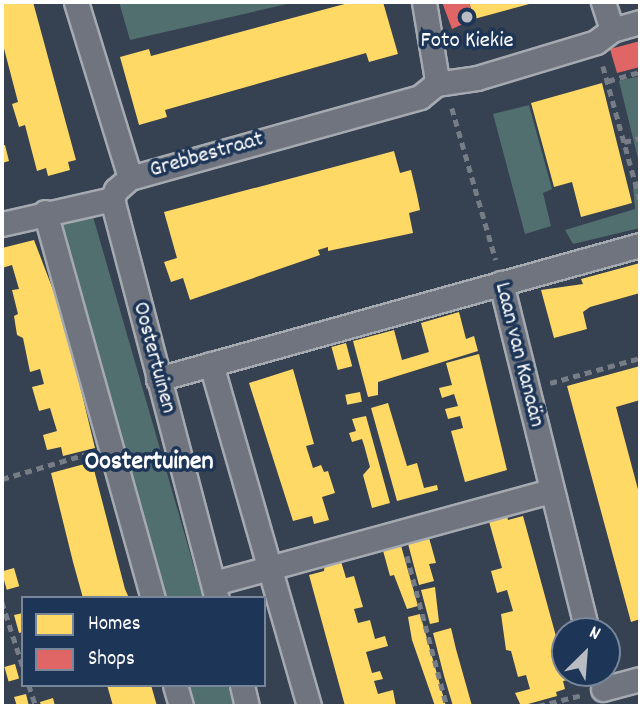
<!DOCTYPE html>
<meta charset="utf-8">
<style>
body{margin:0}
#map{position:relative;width:642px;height:708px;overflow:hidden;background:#364151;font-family:Dekko,sans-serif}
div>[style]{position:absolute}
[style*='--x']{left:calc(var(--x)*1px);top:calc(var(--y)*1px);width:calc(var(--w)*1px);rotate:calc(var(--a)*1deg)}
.green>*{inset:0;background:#526f70}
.homes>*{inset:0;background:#ffd966;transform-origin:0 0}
.shops>*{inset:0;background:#e06666}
.path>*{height:4.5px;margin-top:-2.25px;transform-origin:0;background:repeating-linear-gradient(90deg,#777d86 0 7px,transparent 0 12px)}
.roads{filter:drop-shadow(2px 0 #a5aab1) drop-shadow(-2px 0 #a5aab1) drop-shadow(0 2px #a5aab1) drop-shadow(0 -2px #a5aab1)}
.street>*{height:23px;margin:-11.5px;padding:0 11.5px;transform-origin:11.5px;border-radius:11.5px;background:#6f747e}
.dots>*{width:19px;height:19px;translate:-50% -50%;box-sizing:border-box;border:4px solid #1d3557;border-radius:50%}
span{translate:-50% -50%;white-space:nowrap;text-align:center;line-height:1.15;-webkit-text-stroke:7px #1d3557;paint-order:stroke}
.poi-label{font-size:23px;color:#fff}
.street-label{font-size:23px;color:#fff}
.quarter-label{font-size:26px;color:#fff;font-weight:700}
.frame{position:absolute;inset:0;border:4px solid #fff;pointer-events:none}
.legend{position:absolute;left:21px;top:596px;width:245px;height:91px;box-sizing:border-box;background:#1d3557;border:2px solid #77869a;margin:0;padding:9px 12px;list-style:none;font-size:21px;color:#fff}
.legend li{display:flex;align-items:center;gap:14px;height:35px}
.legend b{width:35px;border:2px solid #77869a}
.north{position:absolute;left:551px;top:617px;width:70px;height:70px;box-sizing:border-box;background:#1d3557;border:2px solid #77869a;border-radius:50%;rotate:25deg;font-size:19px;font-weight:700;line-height:28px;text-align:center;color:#fff}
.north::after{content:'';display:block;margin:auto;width:24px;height:32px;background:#b9bcc2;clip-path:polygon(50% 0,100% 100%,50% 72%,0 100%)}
</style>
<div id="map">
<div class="green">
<i style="clip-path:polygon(119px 2px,296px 2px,130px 40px)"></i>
<i style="clip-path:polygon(640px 76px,640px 167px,619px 81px)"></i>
<i style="clip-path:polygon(529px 105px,552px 189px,543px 193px,551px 226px,525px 234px,493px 114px)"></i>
<i style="clip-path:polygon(640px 179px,640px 228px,573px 244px,565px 230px,635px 209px,633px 186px)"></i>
<i style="clip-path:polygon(92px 213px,203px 598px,165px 598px,61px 220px)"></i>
<i style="clip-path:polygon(189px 685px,228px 685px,234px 706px,194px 706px)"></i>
</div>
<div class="homes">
<i style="clip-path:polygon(2px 2px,33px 2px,76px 160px,68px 162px,70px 170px,48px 176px,46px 168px,37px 171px,25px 125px,19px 127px,12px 104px,18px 102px,2px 41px)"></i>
<i style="clip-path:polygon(352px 2px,383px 2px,398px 54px,369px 62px,366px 53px,165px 110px,167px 117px,139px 125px,120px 57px,149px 49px,151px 56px)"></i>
<i style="clip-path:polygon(469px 2px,533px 2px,533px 3px,474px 19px)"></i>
<i style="clip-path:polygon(602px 83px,632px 203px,581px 217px,572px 182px,554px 187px,531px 103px)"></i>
<i style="clip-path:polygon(5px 145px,9px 161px,2px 163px,2px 146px)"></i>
<i style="clip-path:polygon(394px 151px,400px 173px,411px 170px,417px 195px,420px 210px,409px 213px,413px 233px,328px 251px,328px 247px,318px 250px,320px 255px,190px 300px,183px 278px,171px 282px,164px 262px,177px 258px,164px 212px)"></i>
<i style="clip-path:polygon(34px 240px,63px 316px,95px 448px,63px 456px,61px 447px,47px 450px,43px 435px,57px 431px,50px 408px,39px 411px,32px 387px,44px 384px,40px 369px,30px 372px,23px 338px,17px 335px,14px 316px,18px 314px,12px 290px,19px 289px,12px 265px,2px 268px,2px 248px)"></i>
<i style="clip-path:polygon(640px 263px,640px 293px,590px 307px,583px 312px,587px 329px,554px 338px,541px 290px,583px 284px,581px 279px)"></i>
<i style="clip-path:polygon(459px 312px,466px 339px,474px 336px,478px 351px,378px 382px,378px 395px,368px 397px,353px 341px,394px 330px,402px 360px,429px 352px,421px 323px)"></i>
<i style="left:346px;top:343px;width:24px;height:15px;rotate:75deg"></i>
<i style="clip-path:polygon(479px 354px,507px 470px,465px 482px,451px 431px,463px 428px,460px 416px,448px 419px,445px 409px,458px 406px,454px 394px,442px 398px,439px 388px,452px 385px,446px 363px)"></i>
<i style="clip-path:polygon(640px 366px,640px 400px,616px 407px,640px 497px,640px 619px,631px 622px,567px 386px)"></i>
<i style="clip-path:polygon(293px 369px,314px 444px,306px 446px,313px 468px,321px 465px,324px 472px,328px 471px,335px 493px,322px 497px,329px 520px,314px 524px,312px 516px,293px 521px,249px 383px)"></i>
<i style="left:360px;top:392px;width:10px;height:15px;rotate:79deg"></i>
<i style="clip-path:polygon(388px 403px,407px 466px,417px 463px,424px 488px,437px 485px,438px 490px,397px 501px,371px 408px)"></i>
<i style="clip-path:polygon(366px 416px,390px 503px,372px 508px,363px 475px,370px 467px,364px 445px,362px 439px,352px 442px,349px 433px,356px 431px,352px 419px)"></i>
<i style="clip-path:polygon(92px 462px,125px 589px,129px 598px,83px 598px,73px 562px,51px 473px)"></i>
<i style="clip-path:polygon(506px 512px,508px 520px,523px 516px,568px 680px,563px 681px,565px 689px,556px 692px,557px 696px,521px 706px,515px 693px,530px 689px,526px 675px,518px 677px,511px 651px,506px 650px,501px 614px,513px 611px,507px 590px,497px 593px,491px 571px,502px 568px,488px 518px)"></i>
<i style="clip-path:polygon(428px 534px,436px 563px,429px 564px,434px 581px,419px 585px,407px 540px)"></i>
<i style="clip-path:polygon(400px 542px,418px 606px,407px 609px,394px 575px,390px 576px,382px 547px)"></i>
<i style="clip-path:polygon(340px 558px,346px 578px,354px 576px,363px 607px,354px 609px,358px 623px,370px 620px,375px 639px,385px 636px,388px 646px,366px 652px,372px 673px,380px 671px,383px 679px,374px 681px,378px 694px,393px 690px,396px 706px,345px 706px,309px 575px,324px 571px,325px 562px)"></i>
<i style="left:14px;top:568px;width:19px;height:13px;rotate:74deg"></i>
<i style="clip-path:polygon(435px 587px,439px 622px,430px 624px,421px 590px)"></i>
<i style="clip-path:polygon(23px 613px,23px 632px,19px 633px,14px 615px)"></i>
<i style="clip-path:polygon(420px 614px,426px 635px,446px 706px,435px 706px,412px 640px,408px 617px)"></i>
<i style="clip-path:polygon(451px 628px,456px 649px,472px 706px,453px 706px,444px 676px,433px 633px)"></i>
<i style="left:15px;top:664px;width:15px;height:11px;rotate:74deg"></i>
<i style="clip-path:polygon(107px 685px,151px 685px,157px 706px,113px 706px)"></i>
<i style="clip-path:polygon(26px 694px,29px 706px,17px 706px,14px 697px)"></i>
<i style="clip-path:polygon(53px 698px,55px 706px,41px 706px,40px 702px)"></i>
</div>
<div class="shops">
<i style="clip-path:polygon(442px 2px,469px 2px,474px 19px,452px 29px)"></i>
<i style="clip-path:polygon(640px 41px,640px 67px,617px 73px,610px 49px)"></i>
</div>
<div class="path">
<i style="--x:603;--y:66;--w:138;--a:74.5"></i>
<i style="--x:608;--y:81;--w:33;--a:-16"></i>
<i style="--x:452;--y:108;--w:158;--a:73.9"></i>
<i style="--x:624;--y:142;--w:16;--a:-14"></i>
<i style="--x:550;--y:383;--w:93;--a:-15.5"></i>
<i style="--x:2;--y:479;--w:89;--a:-16.4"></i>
<i style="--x:407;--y:556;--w:155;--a:75.1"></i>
<i style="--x:2;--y:602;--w:68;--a:72.1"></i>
<i style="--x:29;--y:685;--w:22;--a:72"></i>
<i style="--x:538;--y:706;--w:45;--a:-14"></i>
</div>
<div class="roads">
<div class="street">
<i style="--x:76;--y:2;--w:184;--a:72.9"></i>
<i style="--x:603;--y:2;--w:29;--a:72"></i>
<i style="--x:436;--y:84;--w:41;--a:-8.3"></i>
<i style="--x:477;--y:78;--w:124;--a:-16.8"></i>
<i style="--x:596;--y:42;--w:20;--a:-37"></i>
<i style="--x:612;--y:30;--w:29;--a:-16"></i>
<i style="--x:112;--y:199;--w:10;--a:-66"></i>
<i style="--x:116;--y:190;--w:18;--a:-41"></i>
<i style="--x:130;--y:178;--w:301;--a:-15.6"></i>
<i style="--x:420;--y:97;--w:21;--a:-39"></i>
<i style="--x:436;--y:84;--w:10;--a:-90"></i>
<i style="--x:436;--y:74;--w:73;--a:-99.5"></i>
<i style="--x:112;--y:199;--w:413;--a:75.3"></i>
<i style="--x:45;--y:212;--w:401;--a:74.4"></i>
<i style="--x:2;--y:224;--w:113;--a:-12.8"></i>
<i style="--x:501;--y:283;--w:358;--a:76.1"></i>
<i style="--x:211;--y:364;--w:356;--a:74"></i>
<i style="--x:158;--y:379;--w:500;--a:-15.54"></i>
<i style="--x:214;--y:583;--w:348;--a:-15.3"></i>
<i style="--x:175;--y:685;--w:22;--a:74"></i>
<i style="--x:242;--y:685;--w:22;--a:77"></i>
<i style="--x:603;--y:689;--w:38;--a:-15"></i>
</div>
</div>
<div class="dots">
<i style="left:467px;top:17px;background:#b9bcc2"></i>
</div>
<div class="poi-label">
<span style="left:467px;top:42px">Foto Kiekie</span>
</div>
<div class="street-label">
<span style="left:207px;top:156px;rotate:-16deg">Grebbestraat</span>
<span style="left:518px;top:355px;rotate:76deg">Laan van Kanaän</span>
<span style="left:153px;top:358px;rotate:75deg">Oostertuinen</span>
</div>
<div class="quarter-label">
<span style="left:149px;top:463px">Oostertuinen</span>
</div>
<div class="frame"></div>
<ul class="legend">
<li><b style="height:19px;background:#ffd966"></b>Homes</li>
<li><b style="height:19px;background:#e06666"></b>Shops</li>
</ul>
<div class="north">N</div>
</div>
